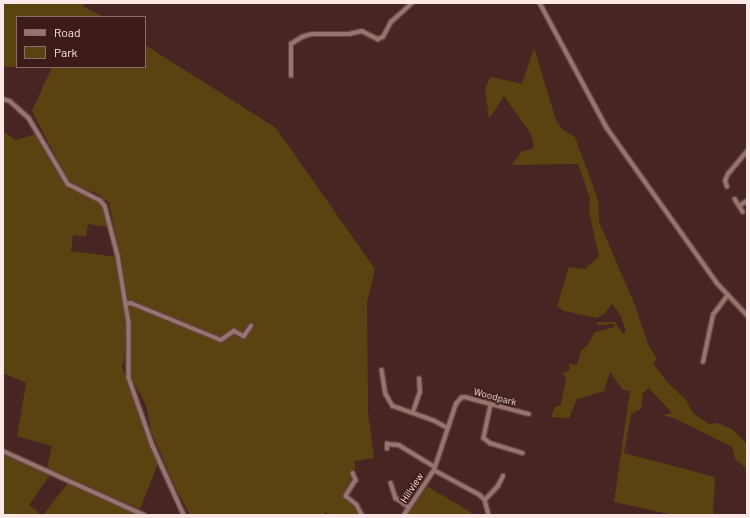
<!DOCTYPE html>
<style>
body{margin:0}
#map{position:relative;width:750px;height:518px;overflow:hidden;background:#472522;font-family:Barlow,sans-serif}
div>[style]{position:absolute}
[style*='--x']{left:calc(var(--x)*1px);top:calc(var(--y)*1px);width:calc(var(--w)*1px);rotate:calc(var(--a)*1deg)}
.green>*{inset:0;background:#594411}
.roads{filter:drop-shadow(1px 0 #644442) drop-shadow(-1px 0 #644442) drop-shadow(0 1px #644442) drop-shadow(0 -1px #644442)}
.minor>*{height:3.5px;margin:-1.75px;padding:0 1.75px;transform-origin:1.75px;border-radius:1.75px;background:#99736f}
span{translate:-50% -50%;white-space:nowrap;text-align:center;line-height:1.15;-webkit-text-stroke:3.5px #3c1b18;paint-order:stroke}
.street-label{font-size:10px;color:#fce9e7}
.frame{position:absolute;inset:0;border:4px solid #fce9e7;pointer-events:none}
.legend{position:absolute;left:16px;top:16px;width:130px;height:52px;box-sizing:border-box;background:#3c1b18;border:1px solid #896d6b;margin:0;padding:5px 7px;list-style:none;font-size:12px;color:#fce9e7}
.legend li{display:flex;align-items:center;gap:8px;height:20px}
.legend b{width:20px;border:1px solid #896d6b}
</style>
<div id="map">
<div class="green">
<i style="clip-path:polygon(3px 3px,84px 3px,83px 6px,103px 17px,17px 17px,17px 67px,3px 67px)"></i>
<i style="clip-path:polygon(145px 45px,276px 128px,375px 269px,367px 302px,368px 412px,374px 458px,355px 461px,355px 470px,350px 471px,351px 486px,342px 497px,353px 505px,359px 515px,332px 515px,325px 512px,324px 515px,190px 515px,175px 487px,151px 431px,146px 405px,131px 377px,132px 338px,128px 299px,109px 202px,94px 192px,76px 187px,67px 178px,32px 111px,52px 67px,145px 67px)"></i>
<i style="clip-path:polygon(534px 48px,556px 120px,563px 130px,575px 137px,598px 200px,599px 222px,634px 303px,648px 344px,657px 359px,653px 363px,666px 381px,685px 399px,694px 414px,709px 424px,718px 423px,733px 430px,747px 444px,747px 477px,745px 467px,735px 459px,732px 447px,676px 419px,662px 415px,672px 413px,649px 388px,643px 393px,641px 409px,631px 414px,624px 453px,715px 477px,713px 515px,674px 515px,614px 502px,630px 391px,623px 390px,610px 372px,604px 391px,577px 399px,569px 418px,551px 417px,555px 407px,561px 405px,566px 379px,563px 373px,570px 370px,569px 364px,577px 365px,581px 350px,587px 346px,595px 332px,615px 327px,614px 324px,598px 325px,596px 322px,615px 322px,623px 334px,626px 331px,621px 316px,612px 304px,604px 314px,597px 318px,564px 311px,557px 306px,569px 267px,585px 269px,599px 256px,589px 212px,590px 198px,578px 164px,512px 165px,521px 152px,534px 148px,531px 134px,504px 96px,489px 119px,485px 88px,491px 77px,522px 84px)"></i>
<i style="clip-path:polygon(3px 131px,15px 140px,38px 134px,69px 186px,104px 206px,109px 227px,88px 224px,86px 237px,73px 235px,71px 251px,117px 257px,127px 327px,124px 362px,121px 365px,159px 461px,140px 509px,47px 468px,52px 446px,17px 436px,26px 383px,3px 373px)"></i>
<i style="clip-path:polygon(3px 454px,50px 475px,29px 505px,41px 515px,3px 515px)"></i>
<i style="clip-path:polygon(68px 483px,138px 515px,43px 515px)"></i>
<i style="clip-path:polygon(427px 486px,472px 513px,472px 515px,407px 515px)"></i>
</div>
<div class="roads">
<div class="minor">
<i style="--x:540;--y:3;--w:142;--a:61.8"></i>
<i style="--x:607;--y:128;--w:190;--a:54.6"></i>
<i style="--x:717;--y:283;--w:44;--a:46.8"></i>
<i style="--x:291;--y:76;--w:32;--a:-90"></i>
<i style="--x:291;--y:44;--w:13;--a:-32"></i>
<i style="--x:302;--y:37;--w:10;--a:-17"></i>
<i style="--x:312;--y:34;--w:37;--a:0"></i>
<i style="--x:349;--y:34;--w:13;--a:-13"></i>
<i style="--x:362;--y:31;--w:18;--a:27"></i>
<i style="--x:378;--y:39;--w:5;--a:-22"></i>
<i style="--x:383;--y:37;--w:17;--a:-62"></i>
<i style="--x:391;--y:22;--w:28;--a:-42"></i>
<i style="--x:3;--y:99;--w:7;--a:16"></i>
<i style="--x:10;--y:101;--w:25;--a:42"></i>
<i style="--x:29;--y:118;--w:77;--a:59.4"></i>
<i style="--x:68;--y:184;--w:37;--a:27"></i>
<i style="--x:101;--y:201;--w:6;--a:51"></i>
<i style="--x:105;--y:206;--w:52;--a:75.4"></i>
<i style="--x:118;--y:256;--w:68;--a:80.7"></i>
<i style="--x:129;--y:323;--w:55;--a:90"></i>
<i style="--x:129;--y:378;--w:72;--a:70.6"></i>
<i style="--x:153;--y:446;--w:76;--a:65.8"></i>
<i style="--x:727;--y:187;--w:6;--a:-108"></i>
<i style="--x:725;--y:181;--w:8;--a:-67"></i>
<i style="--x:728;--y:174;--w:30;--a:-50"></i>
<i style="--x:735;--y:199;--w:15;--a:58"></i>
<i style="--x:741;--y:205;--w:7;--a:-34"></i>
<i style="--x:125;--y:304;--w:6;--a:-9"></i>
<i style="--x:131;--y:303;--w:97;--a:22.3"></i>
<i style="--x:221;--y:340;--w:16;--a:-35"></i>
<i style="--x:234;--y:331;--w:11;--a:27"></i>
<i style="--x:244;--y:336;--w:12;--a:-55"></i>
<i style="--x:703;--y:362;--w:48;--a:-78"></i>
<i style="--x:713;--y:315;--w:25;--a:-53"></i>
<i style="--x:382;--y:370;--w:24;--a:81"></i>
<i style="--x:386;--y:394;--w:14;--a:60"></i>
<i style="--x:393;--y:406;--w:42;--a:19.3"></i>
<i style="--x:433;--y:420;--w:17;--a:28"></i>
<i style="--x:491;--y:405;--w:34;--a:102"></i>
<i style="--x:484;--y:438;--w:8;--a:40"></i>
<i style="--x:490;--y:443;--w:34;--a:17"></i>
<i style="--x:413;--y:412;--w:21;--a:-71"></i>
<i style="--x:420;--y:392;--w:13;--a:-94"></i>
<i style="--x:387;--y:449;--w:5;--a:-90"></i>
<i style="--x:387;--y:444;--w:12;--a:5"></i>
<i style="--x:399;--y:445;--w:42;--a:31.4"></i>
<i style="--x:3;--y:451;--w:155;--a:24.4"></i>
<i style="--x:434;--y:470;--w:52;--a:28.5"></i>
<i style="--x:480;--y:495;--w:7;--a:45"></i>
<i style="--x:485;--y:500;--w:16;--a:75"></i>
<i style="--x:353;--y:473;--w:8;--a:67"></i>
<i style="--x:356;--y:480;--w:19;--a:122"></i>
<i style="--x:346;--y:496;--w:14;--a:39"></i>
<i style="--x:357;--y:505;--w:11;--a:63"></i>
<i style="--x:391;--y:483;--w:16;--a:72"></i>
<i style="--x:396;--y:498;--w:16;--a:35"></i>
<i style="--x:485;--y:500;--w:19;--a:-47"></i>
<i style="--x:498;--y:486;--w:11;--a:-63"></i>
<i style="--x:404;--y:515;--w:54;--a:-56.3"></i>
<i style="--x:434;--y:470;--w:70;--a:-71.6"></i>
<i style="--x:456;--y:404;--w:8;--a:-50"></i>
<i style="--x:461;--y:398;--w:4;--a:-14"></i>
<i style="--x:465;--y:397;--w:66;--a:14.9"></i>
</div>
</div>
<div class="street-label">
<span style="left:495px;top:397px;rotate:15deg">Woodpark</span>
<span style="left:412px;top:488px;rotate:-57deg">Hillview</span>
</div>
<div class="frame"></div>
<ul class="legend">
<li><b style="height:5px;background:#99736f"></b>Road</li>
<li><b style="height:11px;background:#594411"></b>Park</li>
</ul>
</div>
